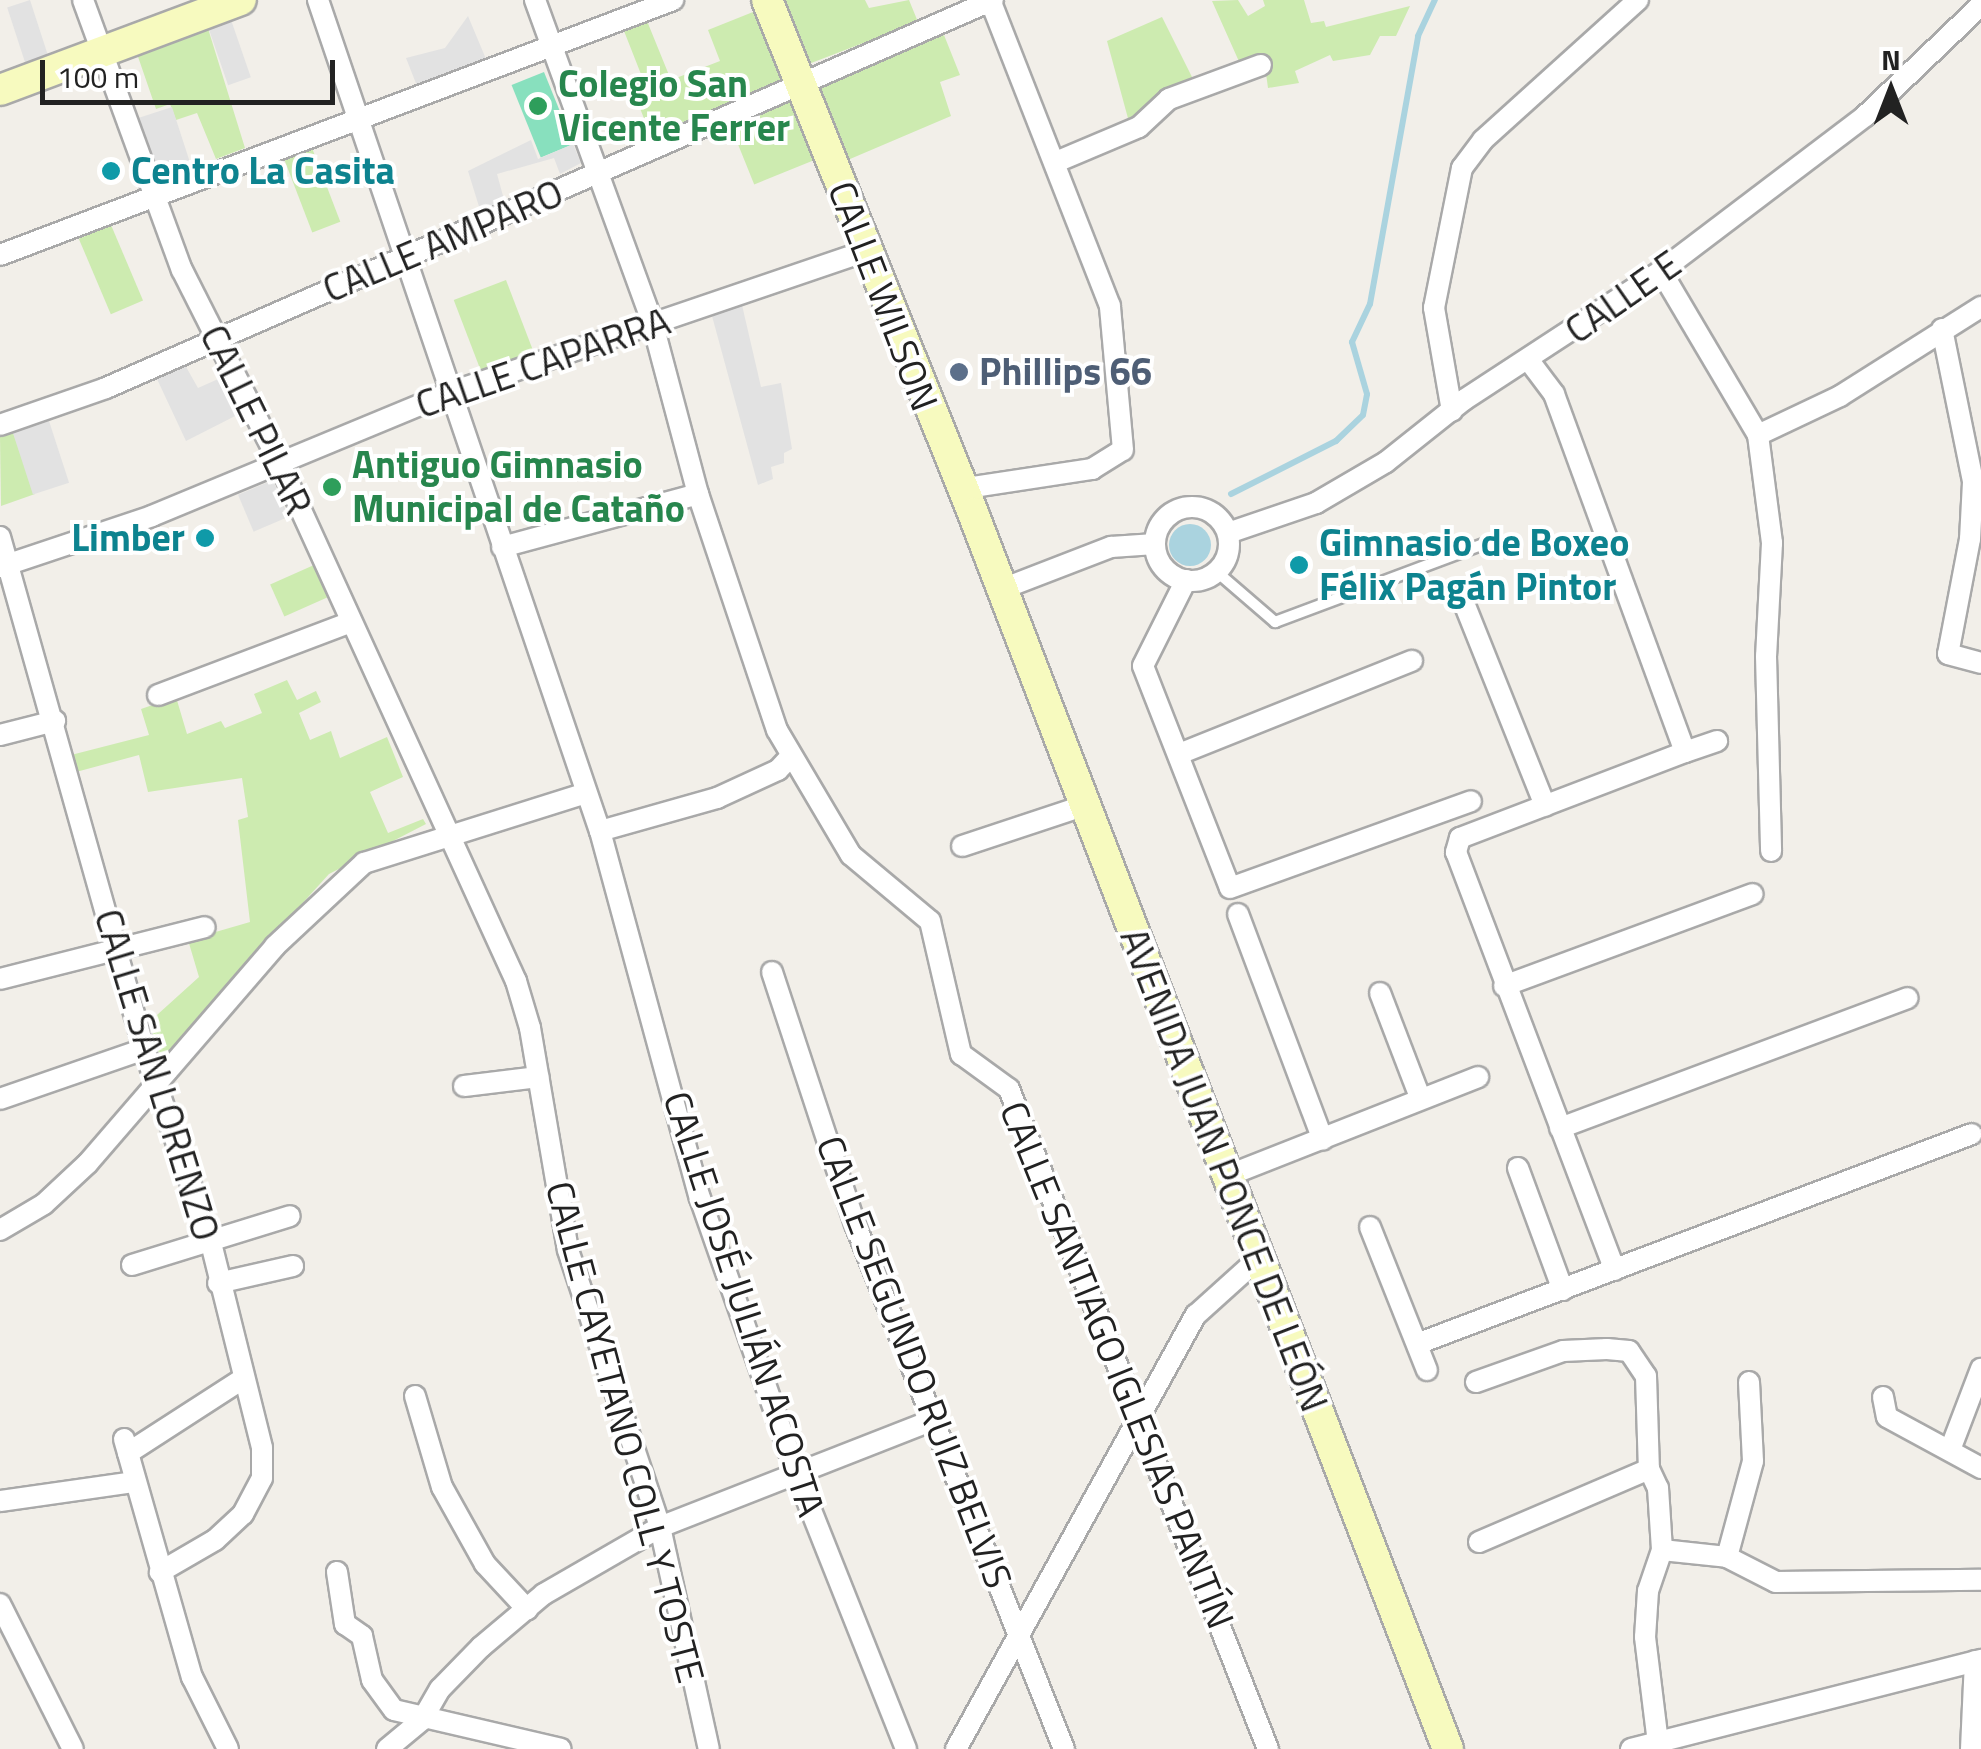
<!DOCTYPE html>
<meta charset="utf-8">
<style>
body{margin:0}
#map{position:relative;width:1981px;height:1749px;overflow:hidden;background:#f2efe9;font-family:"Titillium Web",sans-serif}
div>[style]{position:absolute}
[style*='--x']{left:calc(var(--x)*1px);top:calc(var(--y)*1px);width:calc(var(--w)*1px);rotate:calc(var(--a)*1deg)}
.grass>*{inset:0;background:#cdebb0;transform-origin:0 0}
.pitch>*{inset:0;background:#88e0be;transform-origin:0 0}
.parking>*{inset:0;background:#e2e2e2;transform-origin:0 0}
.water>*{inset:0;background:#aad3df}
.round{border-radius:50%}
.stream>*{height:6px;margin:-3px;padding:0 3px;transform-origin:3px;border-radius:3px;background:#aad3df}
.roads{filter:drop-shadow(2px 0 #a9a9a9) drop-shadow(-2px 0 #a9a9a9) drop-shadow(0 2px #a9a9a9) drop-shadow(0 -2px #a9a9a9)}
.service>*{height:10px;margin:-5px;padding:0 5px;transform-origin:5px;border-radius:5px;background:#fff}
.minor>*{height:20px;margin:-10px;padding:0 10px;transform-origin:10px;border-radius:10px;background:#fff}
.minor>.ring{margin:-10px;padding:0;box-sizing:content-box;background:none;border:20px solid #fff;border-radius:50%}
.secondary>*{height:30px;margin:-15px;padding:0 15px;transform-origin:15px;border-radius:15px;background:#f7fabf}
.dots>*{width:28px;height:28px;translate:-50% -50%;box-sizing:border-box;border:5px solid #fff;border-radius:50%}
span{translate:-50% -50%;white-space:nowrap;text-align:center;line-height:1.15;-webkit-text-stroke:8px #fff;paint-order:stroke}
.leisure-label{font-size:38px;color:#27864d;font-weight:700}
.left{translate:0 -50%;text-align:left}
.culture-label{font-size:38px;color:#0d838f;font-weight:700}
.right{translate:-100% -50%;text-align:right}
.street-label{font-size:38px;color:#222}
.service-label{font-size:38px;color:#4e5e75;font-weight:700}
.north{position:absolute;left:1841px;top:40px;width:100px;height:100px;-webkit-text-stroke:8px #fff;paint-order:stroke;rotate:0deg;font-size:28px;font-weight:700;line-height:40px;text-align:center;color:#222}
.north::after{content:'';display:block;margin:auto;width:35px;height:45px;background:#222;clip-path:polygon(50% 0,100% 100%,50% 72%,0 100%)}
.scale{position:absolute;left:40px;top:60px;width:295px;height:45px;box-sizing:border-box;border:5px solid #222;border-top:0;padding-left:12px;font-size:30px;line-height:35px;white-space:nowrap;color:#222;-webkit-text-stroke:8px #fff;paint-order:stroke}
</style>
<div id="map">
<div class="grass">
<i style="clip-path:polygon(780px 0,865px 0,869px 8px,909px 0,918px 22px,806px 65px)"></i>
<i style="clip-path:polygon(1238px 0,1248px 16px,1265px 6px,1263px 0,1304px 0,1311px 23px,1324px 21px,1326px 27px,1410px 6px,1396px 36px,1380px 36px,1370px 55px,1333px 61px,1330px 55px,1295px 71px,1299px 83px,1268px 88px,1264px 59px,1241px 66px,1212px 1px)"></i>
<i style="clip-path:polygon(758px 10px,786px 78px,652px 139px,636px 98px,648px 92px,624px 31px,647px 21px,671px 80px,720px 61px,708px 30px)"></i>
<i style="clip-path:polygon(1162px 17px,1195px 83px,1129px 122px,1107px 41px)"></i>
<i style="clip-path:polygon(206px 22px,245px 148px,216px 159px,197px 113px,176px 120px,170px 104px,156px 109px,135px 48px)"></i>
<i style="clip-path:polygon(944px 35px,960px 75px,940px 82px,951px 116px,843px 162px,814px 89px)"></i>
<i style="left:789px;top:97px;width:68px;height:65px;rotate:68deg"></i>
<i style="left:312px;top:148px;width:79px;height:30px;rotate:69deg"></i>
<i style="left:111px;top:225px;width:82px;height:35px;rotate:67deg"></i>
<i style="left:506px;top:280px;width:77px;height:56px;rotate:69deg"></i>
<i style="clip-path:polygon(13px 432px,35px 494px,1px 506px,0 436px)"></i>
<i style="left:314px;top:565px;width:35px;height:48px;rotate:66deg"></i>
<i style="clip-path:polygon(287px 680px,297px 700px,316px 691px,321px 702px,299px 713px,310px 740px,331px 731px,340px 758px,387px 737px,403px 777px,370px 792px,388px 833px,423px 819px,426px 824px,329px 874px,166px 1054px,157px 1052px,147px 1024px,199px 977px,188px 940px,250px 922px,238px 820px,248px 817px,242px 778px,148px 792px,139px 755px,76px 772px,71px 755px,149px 735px,141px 709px,176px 697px,187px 734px,221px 721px,225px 728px,262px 713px,254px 694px)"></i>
</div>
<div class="pitch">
<i style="left:544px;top:72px;width:78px;height:35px;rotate:68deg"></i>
</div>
<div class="parking">
<i style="left:30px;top:0;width:58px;height:24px;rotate:72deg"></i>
<i style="left:229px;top:14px;width:67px;height:24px;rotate:71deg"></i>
<i style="clip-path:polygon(468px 16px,486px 59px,417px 86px,406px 58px,445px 48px)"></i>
<i style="left:172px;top:107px;width:63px;height:41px;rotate:72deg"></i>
<i style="clip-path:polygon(531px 140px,538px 159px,573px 144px,581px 163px,560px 174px,554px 158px,497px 174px,505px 203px,481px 213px,468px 171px)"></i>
<i style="clip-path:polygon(742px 305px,761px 387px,781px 383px,792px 449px,784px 453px,784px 463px,771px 467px,773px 479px,758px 485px,712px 316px)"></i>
<i style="clip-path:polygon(185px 365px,198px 388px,225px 376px,243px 412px,186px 441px,157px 379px)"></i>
<i style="left:49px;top:421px;width:65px;height:38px;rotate:72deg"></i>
<i style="left:273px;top:480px;width:40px;height:38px;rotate:67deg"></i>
</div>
<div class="water">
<i class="round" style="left:1169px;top:524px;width:42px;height:42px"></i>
</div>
<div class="stream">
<i style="--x:1231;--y:494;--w:118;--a:-26.8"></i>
<i style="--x:1336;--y:441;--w:37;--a:-44"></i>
<i style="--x:1363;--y:415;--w:21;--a:-79"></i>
<i style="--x:1367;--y:394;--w:54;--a:-106.1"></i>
<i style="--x:1352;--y:342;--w:42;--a:-64.7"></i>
<i style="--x:1370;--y:304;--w:272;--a:-79.8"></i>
<i style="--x:1418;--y:36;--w:40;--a:-65"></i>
</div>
<div class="roads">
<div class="service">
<i style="--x:1217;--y:572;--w:77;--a:40.8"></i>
<i style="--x:1275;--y:622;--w:237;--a:-20.5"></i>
</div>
<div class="minor">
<i style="--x:83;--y:0;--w:288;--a:69.9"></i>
<i style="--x:182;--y:270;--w:215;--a:63.2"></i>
<i style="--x:279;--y:462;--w:571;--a:65.46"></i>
<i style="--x:516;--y:981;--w:49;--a:73.4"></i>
<i style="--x:530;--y:1028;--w:225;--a:80.3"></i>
<i style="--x:568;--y:1250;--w:292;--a:71.6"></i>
<i style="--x:660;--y:1527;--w:227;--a:77.6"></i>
<i style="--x:318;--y:0;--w:878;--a:71.26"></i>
<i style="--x:600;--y:831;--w:380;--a:74.8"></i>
<i style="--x:700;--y:1198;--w:293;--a:70.7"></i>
<i style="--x:797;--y:1475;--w:295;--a:68.3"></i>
<i style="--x:535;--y:0;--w:346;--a:70"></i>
<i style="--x:653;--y:325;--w:175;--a:75.1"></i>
<i style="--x:698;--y:494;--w:249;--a:71.5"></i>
<i style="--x:777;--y:730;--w:145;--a:59.4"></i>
<i style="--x:851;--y:855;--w:103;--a:39.9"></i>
<i style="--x:930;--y:921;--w:137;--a:76.9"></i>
<i style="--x:961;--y:1054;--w:59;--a:36.1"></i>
<i style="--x:1009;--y:1089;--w:709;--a:68.57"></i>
<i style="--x:1056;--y:162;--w:90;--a:-22.9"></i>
<i style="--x:1139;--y:127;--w:41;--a:-43"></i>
<i style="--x:1169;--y:99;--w:98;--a:-20.3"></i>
<i style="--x:0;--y:255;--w:720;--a:-20.75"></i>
<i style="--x:1661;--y:271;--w:191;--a:59.4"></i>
<i style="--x:1758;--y:435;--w:109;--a:82.6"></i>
<i style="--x:1772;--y:543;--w:113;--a:93"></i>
<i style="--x:1766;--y:656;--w:195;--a:88.5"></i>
<i style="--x:1942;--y:329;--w:156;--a:78.5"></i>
<i style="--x:1973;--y:482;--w:57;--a:93"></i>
<i style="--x:1970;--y:539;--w:117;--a:100.8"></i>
<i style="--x:1948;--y:654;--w:34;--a:15"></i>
<i style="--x:1530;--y:362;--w:40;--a:53"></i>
<i style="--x:1554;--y:394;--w:381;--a:69.9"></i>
<i style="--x:1685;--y:752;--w:241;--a:159.1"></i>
<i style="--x:1460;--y:838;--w:15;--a:106"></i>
<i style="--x:1456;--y:852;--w:447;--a:69.2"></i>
<i style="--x:1452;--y:411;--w:105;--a:-99.9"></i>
<i style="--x:1434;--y:308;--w:143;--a:-78.7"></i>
<i style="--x:1462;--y:168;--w:35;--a:-53"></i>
<i style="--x:1483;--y:140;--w:209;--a:-42.1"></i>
<i style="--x:0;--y:425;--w:112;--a:-19.2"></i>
<i style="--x:106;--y:388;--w:968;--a:-23.63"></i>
<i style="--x:1758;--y:435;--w:91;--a:-25.4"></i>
<i style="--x:1840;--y:396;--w:167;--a:-32.3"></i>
<i style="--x:960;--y:489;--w:134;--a:-8.6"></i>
<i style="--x:1092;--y:469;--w:36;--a:-32"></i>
<i style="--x:1123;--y:450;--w:145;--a:-95.2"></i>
<i style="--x:1110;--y:306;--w:329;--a:-111.4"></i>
<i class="ring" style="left:1155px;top:507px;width:54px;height:54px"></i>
<i style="--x:1228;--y:533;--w:93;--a:-18.8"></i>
<i style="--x:1316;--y:503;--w:81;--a:-30.4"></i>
<i style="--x:1386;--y:462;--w:100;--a:-38.5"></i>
<i style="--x:1464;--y:400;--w:235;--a:-33.2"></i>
<i style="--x:1661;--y:271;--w:256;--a:-37.2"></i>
<i style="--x:1865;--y:116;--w:161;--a:-43.7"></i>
<i style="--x:0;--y:537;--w:532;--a:74.29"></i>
<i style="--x:144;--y:1049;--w:205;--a:70.9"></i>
<i style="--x:211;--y:1243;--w:211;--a:76"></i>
<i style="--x:262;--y:1448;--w:30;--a:90"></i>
<i style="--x:262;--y:1478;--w:41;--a:117.8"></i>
<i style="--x:243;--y:1514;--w:38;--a:137"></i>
<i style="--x:215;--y:1540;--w:64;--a:149.8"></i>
<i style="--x:502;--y:547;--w:203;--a:-15.1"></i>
<i style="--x:0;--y:567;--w:160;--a:-18.5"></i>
<i style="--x:152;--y:516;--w:321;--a:-22.5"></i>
<i style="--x:449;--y:393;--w:440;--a:-18.8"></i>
<i style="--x:1186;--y:580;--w:96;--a:116.6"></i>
<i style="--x:1143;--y:666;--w:238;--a:68.6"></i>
<i style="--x:1230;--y:888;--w:256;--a:-19.8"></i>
<i style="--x:1002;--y:589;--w:117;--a:-21.1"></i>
<i style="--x:1111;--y:547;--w:44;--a:-3.9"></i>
<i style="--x:1466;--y:608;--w:213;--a:68.2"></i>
<i style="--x:158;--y:695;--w:206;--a:-20.7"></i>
<i style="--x:0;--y:735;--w:57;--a:-14.3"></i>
<i style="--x:1685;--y:752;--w:34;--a:-19"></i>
<i style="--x:1179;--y:754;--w:251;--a:-21.8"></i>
<i style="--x:600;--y:831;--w:122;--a:-15.8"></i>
<i style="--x:717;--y:798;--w:67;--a:-24.7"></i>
<i style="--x:778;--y:770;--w:18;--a:-47"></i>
<i style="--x:962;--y:846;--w:127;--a:-18.3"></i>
<i style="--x:1238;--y:914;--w:241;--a:69.4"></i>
<i style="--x:772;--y:972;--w:265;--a:71.8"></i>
<i style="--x:855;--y:1224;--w:565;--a:68.29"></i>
<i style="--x:0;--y:979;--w:211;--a:-14.2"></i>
<i style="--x:1504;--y:986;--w:265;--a:-20.3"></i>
<i style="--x:1380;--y:993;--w:111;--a:69"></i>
<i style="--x:464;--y:1086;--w:75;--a:-6.9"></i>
<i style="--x:0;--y:1099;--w:152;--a:-19.1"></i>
<i style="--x:1560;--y:1128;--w:371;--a:-20.5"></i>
<i style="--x:1518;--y:1168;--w:130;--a:69.8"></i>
<i style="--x:1227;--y:1176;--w:270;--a:-21.5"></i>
<i style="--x:1370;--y:1227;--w:154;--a:68.3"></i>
<i style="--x:0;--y:1230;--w:51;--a:-30.6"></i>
<i style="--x:44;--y:1204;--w:60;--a:-43"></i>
<i style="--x:88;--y:1163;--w:286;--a:-49.2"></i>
<i style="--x:275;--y:946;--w:122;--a:-43"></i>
<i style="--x:364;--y:863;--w:233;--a:-17.5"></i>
<i style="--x:132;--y:1265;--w:165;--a:-17.2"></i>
<i style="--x:218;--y:1283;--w:77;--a:-12.8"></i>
<i style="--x:1417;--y:1344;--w:593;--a:-20.73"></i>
<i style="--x:1476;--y:1382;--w:92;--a:-19.6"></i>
<i style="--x:1563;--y:1351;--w:44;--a:-2.6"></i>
<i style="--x:1607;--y:1349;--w:22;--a:5"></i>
<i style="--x:1629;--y:1351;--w:30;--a:56"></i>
<i style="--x:1646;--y:1376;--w:93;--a:88.2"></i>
<i style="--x:1649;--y:1469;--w:21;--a:65"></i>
<i style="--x:1658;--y:1488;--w:62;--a:86.3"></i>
<i style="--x:1662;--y:1550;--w:43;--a:108.9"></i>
<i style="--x:1648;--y:1591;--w:46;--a:93.7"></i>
<i style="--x:1645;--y:1637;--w:107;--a:83"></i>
<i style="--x:415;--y:1396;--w:95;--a:73.5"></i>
<i style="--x:442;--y:1487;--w:88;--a:60.8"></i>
<i style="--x:485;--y:1564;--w:62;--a:47"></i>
<i style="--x:1883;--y:1397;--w:20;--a:79"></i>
<i style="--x:1887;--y:1417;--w:107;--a:28.5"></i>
<i style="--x:124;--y:1439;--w:248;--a:74.1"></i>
<i style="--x:192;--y:1677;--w:80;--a:63.4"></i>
<i style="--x:1950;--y:1450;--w:87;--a:-69.1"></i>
<i style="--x:128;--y:1453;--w:138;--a:-32.9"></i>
<i style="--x:0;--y:1501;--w:135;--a:-8.1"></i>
<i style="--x:1479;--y:1542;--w:185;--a:-23.2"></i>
<i style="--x:1662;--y:1550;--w:65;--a:6.1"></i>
<i style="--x:1727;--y:1557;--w:55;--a:27"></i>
<i style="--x:1776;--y:1582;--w:205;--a:-0.6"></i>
<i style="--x:1727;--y:1557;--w:99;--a:-74.8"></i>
<i style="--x:1753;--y:1461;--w:79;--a:-92.9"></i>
<i style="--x:337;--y:1572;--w:53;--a:81.3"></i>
<i style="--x:345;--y:1624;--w:21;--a:35"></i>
<i style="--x:362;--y:1636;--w:45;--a:77.2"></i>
<i style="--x:372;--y:1680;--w:37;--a:54"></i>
<i style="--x:394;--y:1710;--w:171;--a:13.1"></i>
<i style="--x:0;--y:1604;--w:162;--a:63.3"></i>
<i style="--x:387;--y:1749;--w:45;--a:-39.6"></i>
<i style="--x:422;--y:1720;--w:36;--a:-60"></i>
<i style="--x:440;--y:1689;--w:59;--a:-45.7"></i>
<i style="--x:481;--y:1647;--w:82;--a:-40.1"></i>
<i style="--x:544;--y:1594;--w:134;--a:-30"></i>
<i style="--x:660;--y:1527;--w:293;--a:-21.4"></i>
<i style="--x:956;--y:1749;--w:496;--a:-61.1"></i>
<i style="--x:1196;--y:1315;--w:85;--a:-42.1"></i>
<i style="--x:1631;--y:1749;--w:361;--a:-14.3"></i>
<i style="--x:1971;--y:1749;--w:88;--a:-87.4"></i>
</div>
<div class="secondary">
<i style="--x:767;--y:0;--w:553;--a:68.12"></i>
<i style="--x:973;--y:513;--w:1324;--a:68.98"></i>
<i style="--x:0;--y:90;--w:257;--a:-20.5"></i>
</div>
</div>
<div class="dots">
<i style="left:538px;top:106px;background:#2e9e5b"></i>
<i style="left:111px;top:171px;background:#0f9aa8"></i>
<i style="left:959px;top:372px;background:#5c6f8a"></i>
<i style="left:332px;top:487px;background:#2e9e5b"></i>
<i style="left:205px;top:538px;background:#0f9aa8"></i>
<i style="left:1299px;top:565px;background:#0f9aa8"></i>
</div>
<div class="leisure-label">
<span class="left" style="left:558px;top:106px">Colegio San<br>Vicente Ferrer</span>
<span class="left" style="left:352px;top:487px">Antiguo Gimnasio<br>Municipal de Cataño</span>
</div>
<div class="culture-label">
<span class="left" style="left:131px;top:171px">Centro La Casita</span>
<span class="right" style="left:185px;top:538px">Limber</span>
<span class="left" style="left:1319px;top:565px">Gimnasio de Boxeo<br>Félix Pagán Pintor</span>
</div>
<div class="street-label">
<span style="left:443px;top:241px;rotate:-23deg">CALLE AMPARO</span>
<span style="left:883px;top:296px;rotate:69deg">CALLE WILSON</span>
<span style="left:1623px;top:297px;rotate:-35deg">CALLE E</span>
<span style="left:543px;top:363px;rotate:-19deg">CALLE CAPARRA</span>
<span style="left:256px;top:420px;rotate:64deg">CALLE PILAR</span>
<span style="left:157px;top:1075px;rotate:73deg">CALLE SAN LORENZO</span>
<span style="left:1224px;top:1170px;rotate:69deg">AVENIDA JUAN PONCE DE LEÓN</span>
<span style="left:744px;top:1304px;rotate:72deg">CALLE JOSÉ JULIÁN ACOSTA</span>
<span style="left:914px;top:1362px;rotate:69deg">CALLE SEGUNDO RUIZ BELVIS</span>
<span style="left:1117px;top:1365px;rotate:68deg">CALLE SANTIAGO IGLESIAS PANTÍN</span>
<span style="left:625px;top:1432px;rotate:75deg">CALLE CAYETANO COLL Y TOSTE</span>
</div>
<div class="service-label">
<span class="left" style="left:979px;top:372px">Phillips 66</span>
</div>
<div class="north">N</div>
<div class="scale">100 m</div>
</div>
